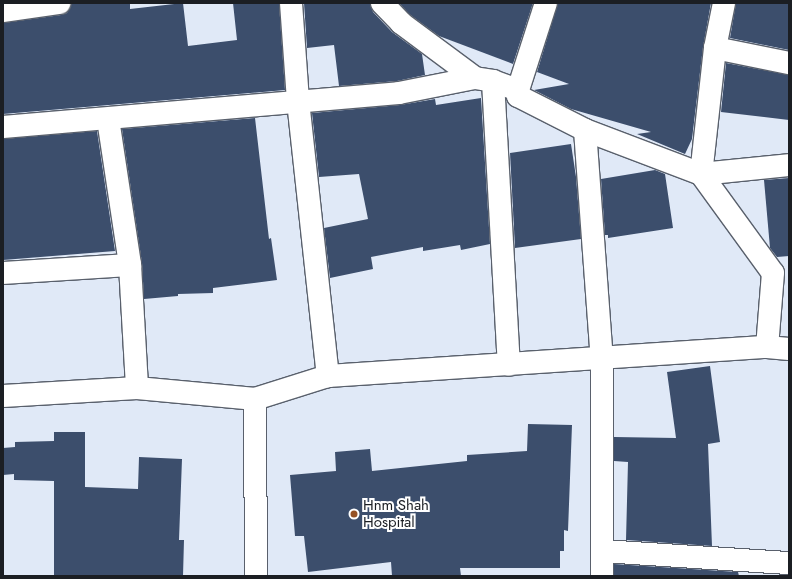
<!DOCTYPE html>
<style>
body{margin:0}
#map{position:relative;width:792px;height:579px;overflow:hidden;background:#e0e9f7;font-family:Jost,sans-serif}
div>[style]{position:absolute}
[style*='--x']{left:calc(var(--x)*1px);top:calc(var(--y)*1px);width:calc(var(--w)*1px);rotate:calc(var(--a)*1deg)}
.building>*{inset:0;background:#3c4e6c}
.roads{filter:drop-shadow(1px 0 #59606c) drop-shadow(-1px 0 #59606c) drop-shadow(0 1px #59606c) drop-shadow(0 -1px #59606c)}
.minor>*{height:22px;margin:-11px;padding:0 11px;transform-origin:11px;border-radius:11px;background:#fff}
.dots>*{width:11px;height:11px;translate:-50% -50%;box-sizing:border-box;border:2px solid #fff;border-radius:50%}
span{translate:-50% -50%;white-space:nowrap;text-align:center;line-height:1.15;-webkit-text-stroke:4px #fff;paint-order:stroke}
.poi-label{font-size:15px;color:#1b1e23}
.left{translate:0 -50%;text-align:left}
.frame{position:absolute;inset:0;border:4px solid #1b1e23;pointer-events:none}
</style>
<div id="map">
<div class="building">
<i style="clip-path:polygon(71px 3px,130px 3px,130px 9px,183px 3px,188px 46px,237px 40px,233px 3px,279px 3px,285px 90px,3px 114px,3px 23px,61px 15px,67px 13px)"></i>
<i style="clip-path:polygon(304px 3px,370px 3px,373px 12px,392px 32px,422px 54px,425px 75px,397px 81px,339px 86px,334px 45px,307px 48px)"></i>
<i style="clip-path:polygon(399px 3px,533px 3px,513px 64px,439px 36px,409px 14px)"></i>
<i style="clip-path:polygon(558px 3px,711px 3px,703px 47px,692px 139px,685px 154px,637px 134px,651px 132px,571px 109px,534px 90px,569px 84px,537px 72px)"></i>
<i style="clip-path:polygon(736px 3px,789px 3px,789px 50px,730px 38px)"></i>
<i style="clip-path:polygon(726px 63px,789px 75px,789px 120px,721px 112px)"></i>
<i style="clip-path:polygon(481px 98px,490px 244px,461px 250px,460px 245px,423px 251px,423px 247px,371px 257px,373px 269px,330px 278px,324px 228px,368px 219px,359px 174px,319px 177px,312px 113px,400px 105px,435px 99px,436px 105px)"></i>
<i style="clip-path:polygon(255px 118px,269px 239px,271px 238px,277px 280px,213px 288px,213px 293px,178px 294px,178px 296px,144px 299px,142px 263px,122px 129px)"></i>
<i style="clip-path:polygon(97px 131px,115px 251px,3px 260px,3px 139px)"></i>
<i style="clip-path:polygon(571px 144px,576px 177px,581px 239px,515px 248px,510px 153px)"></i>
<i style="clip-path:polygon(655px 170px,665px 174px,673px 228px,608px 238px,608px 235px,605px 235px,601px 179px)"></i>
<i style="clip-path:polygon(789px 178px,789px 256px,777px 257px,770px 248px,764px 180px)"></i>
<i style="clip-path:polygon(710px 366px,720px 442px,708px 444px,712px 546px,626px 540px,628px 462px,614px 461px,614px 437px,676px 438px,667px 372px)"></i>
<i style="clip-path:polygon(528px 424px,572px 425px,568px 531px,564px 530px,564px 551px,560px 551px,560px 568px,460px 568px,461px 576px,392px 576px,391px 562px,308px 572px,304px 536px,295px 536px,290px 475px,336px 471px,335px 452px,370px 449px,372px 471px,467px 461px,467px 455px,527px 451px)"></i>
<i style="clip-path:polygon(54px 432px,85px 432px,85px 487px,138px 489px,139px 457px,182px 459px,179px 540px,184px 540px,183px 576px,54px 576px,54px 481px,14px 480px,14px 474px,3px 475px,3px 448px,15px 447px,15px 442px,54px 441px)"></i>
<i style="clip-path:polygon(614px 564px,738px 572px,739px 576px,614px 576px)"></i>
</div>
<div class="roads">
<div class="minor">
<i style="--x:291;--y:3;--w:98;--a:85.9"></i>
<i style="--x:298;--y:101;--w:277;--a:83.8"></i>
<i style="--x:382;--y:3;--w:28;--a:46"></i>
<i style="--x:401;--y:23;--w:92;--a:36.6"></i>
<i style="--x:475;--y:78;--w:18;--a:9"></i>
<i style="--x:493;--y:81;--w:27;--a:20"></i>
<i style="--x:518;--y:90;--w:6;--a:90"></i>
<i style="--x:518;--y:96;--w:75;--a:26.9"></i>
<i style="--x:585;--y:130;--w:124;--a:20.8"></i>
<i style="--x:701;--y:174;--w:88;--a:-5.8"></i>
<i style="--x:724;--y:3;--w:46;--a:101.3"></i>
<i style="--x:715;--y:48;--w:127;--a:96.3"></i>
<i style="--x:701;--y:174;--w:122;--a:54"></i>
<i style="--x:773;--y:273;--w:74;--a:94.6"></i>
<i style="--x:3;--y:11;--w:57;--a:-8.1"></i>
<i style="--x:715;--y:48;--w:76;--a:11.5"></i>
<i style="--x:493;--y:81;--w:284;--a:86.8"></i>
<i style="--x:518;--y:90;--w:91;--a:-72.2"></i>
<i style="--x:108;--y:119;--w:148;--a:81.4"></i>
<i style="--x:3;--y:127;--w:397;--a:-4.9"></i>
<i style="--x:399;--y:93;--w:77;--a:-11.2"></i>
<i style="--x:585;--y:130;--w:230;--a:85.8"></i>
<i style="--x:602;--y:359;--w:217;--a:90"></i>
<i style="--x:3;--y:273;--w:127;--a:-3.6"></i>
<i style="--x:130;--y:265;--w:123;--a:86.7"></i>
<i style="--x:3;--y:396;--w:134;--a:-3.4"></i>
<i style="--x:137;--y:388;--w:119;--a:5.3"></i>
<i style="--x:255;--y:399;--w:177;--a:89.7"></i>
<i style="--x:255;--y:399;--w:77;--a:-17.5"></i>
<i style="--x:328;--y:376;--w:440;--a:-3.8"></i>
<i style="--x:767;--y:347;--w:22;--a:5"></i>
<i style="--x:602;--y:551;--w:187;--a:3.7"></i>
</div>
</div>
<div class="dots">
<i style="left:354px;top:514px;background:#965225"></i>
</div>
<div class="poi-label">
<span class="left" style="left:363px;top:514px">Hnm Shah<br>Hospital</span>
</div>
<div class="frame"></div>
</div>
